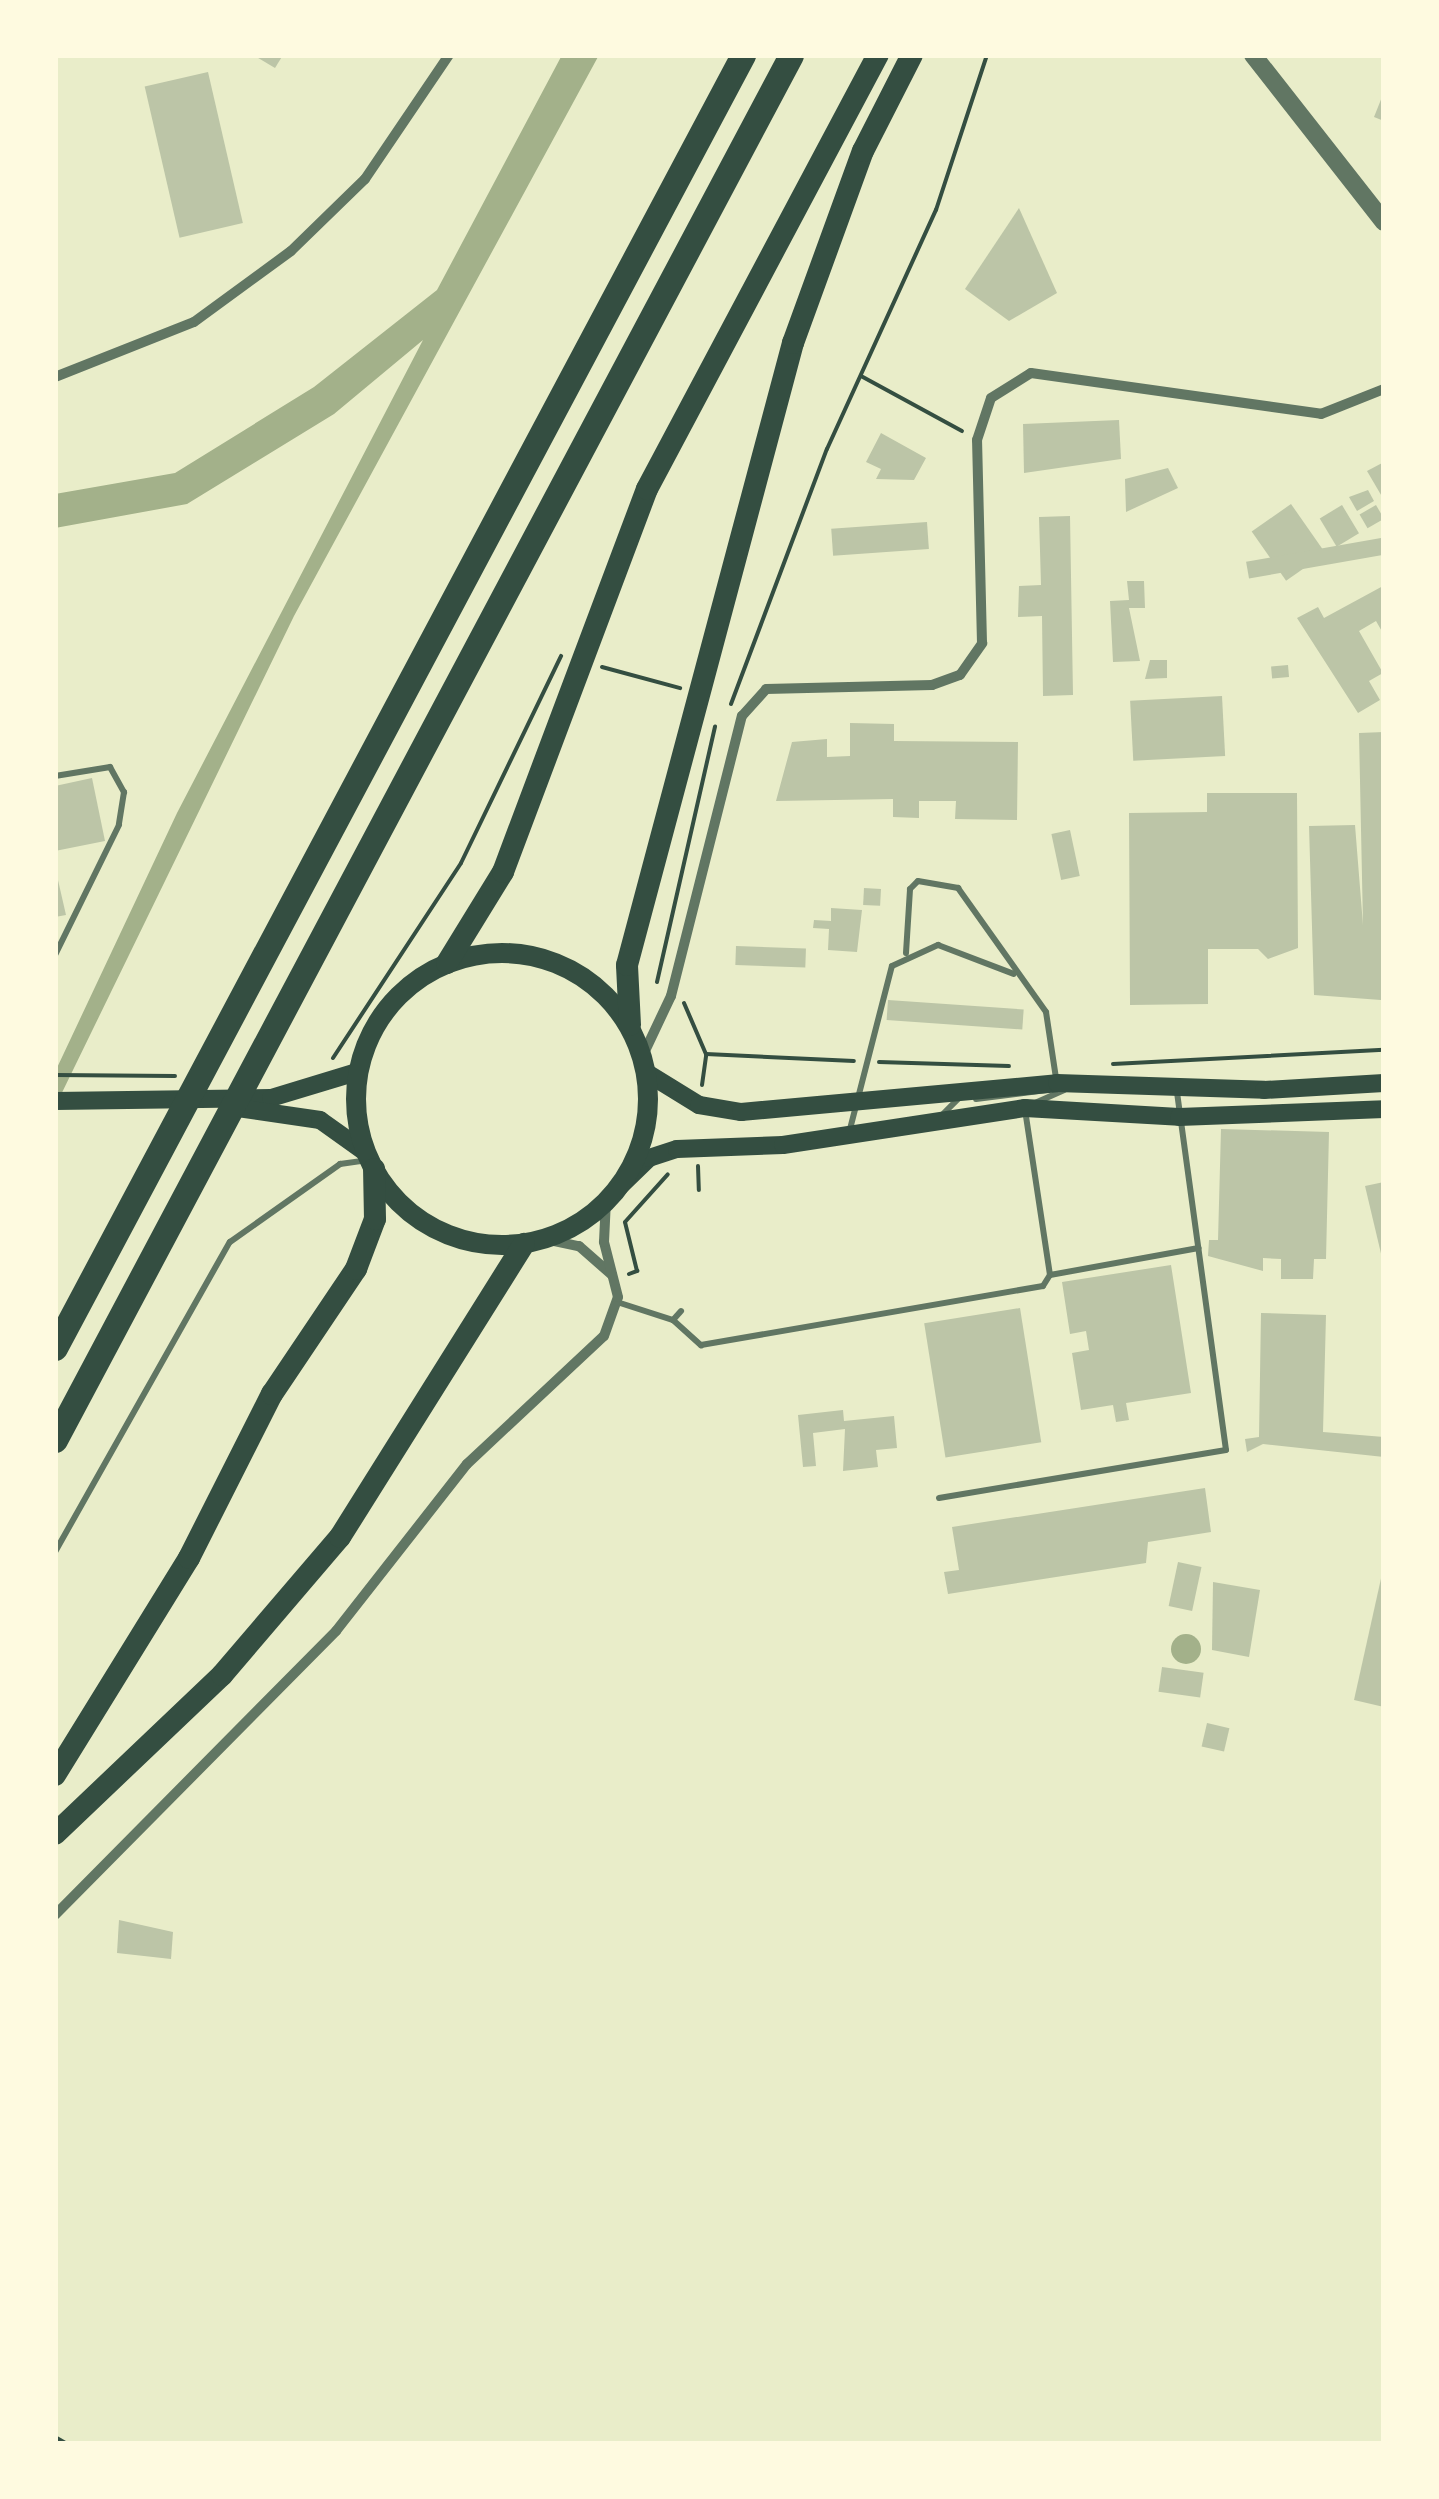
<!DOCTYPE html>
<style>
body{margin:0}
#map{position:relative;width:1439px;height:2499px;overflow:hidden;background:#e9edc9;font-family:"Times New Roman",serif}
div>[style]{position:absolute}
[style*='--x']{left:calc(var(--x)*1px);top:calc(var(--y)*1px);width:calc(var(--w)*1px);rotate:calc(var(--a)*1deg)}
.water>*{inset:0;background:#a3b18a}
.round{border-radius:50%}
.building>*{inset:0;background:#bcc5a7;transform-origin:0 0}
.path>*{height:4px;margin:-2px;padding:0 2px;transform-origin:2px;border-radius:2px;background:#344e41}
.service>*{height:6px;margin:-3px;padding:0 3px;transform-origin:3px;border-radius:3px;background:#617663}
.minor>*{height:10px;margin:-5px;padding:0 5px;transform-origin:5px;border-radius:5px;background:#617663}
.tertiary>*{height:18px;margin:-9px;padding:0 9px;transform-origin:9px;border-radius:9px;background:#617663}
.secondary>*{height:18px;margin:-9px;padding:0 9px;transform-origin:9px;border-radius:9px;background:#344e41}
.primary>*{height:20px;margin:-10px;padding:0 10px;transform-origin:10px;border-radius:10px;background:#344e41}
.primary>.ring{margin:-10px;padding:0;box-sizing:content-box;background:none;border:20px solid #344e41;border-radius:50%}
.trunk>*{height:22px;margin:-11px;padding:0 11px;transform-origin:11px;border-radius:11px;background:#344e41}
.motorway>*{height:25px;margin:-12.5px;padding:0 12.5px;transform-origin:12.5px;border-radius:12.5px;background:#344e41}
span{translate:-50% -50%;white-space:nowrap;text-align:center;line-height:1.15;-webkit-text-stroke:8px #fefae0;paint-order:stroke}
.frame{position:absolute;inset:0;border:58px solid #fefae0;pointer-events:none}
</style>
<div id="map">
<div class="water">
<i style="clip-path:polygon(562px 55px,599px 55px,294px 616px,55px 1107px,55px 1072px,177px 813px,423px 340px,334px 414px,187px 504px,55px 528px,55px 494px,175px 473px,314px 387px,437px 290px)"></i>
<i class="round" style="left:1171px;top:1634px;width:30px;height:30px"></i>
</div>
<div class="building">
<i style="clip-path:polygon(253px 55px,283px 55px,275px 68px)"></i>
<i style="left:208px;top:72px;width:155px;height:65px;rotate:77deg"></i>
<i style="clip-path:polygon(1384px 92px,1384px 121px,1374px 117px)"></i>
<i style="clip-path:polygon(1019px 208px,1057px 293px,1009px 321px,965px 289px)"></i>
<i style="clip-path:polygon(1119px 420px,1121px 459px,1024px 473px,1023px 424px)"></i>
<i style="clip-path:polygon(881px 433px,926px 458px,914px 480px,876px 479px,881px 469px,866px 462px)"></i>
<i style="clip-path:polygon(1384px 462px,1384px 500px,1367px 471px)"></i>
<i style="clip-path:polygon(1168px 468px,1178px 488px,1126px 512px,1125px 479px)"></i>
<i style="clip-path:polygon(1368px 490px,1374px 501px,1357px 511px,1349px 497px)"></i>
<i style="left:1291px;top:504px;width:60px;height:48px;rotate:55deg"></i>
<i style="left:1342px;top:505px;width:33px;height:26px;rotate:59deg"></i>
<i style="left:1376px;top:505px;width:16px;height:19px;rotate:60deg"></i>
<i style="clip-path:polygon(1070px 516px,1073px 695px,1043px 696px,1042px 616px,1018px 617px,1019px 586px,1041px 585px,1039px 517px)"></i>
<i style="left:927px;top:522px;width:27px;height:96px;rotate:86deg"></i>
<i style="left:1381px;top:538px;width:17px;height:137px;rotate:80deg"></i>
<i style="clip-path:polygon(1127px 581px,1144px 581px,1145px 608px,1129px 608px,1140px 661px,1113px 662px,1110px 601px,1129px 600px)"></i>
<i style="clip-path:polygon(1383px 586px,1384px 635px,1376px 621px,1359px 631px,1383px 673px,1369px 681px,1380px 700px,1358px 713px,1297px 618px,1318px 607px,1324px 618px)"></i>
<i style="clip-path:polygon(1150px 660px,1167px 660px,1167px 678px,1145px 679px)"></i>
<i style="left:1288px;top:665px;width:12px;height:17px;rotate:85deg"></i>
<i style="left:1222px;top:696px;width:60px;height:92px;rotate:87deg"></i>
<i style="clip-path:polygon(850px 723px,894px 724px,894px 741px,1018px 742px,1017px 820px,955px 819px,956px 801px,919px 801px,919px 818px,893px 817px,893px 799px,776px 801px,792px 742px,827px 739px,827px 757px,850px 756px)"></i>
<i style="clip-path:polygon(1384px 732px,1381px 1000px,1314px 995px,1309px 826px,1355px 825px,1363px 925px,1359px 733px)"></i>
<i style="clip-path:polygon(92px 778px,105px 841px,55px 851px,55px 786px)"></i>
<i style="clip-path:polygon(1207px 793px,1297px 793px,1298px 948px,1268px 959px,1258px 949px,1208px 949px,1208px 1004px,1130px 1005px,1129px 813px,1207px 812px)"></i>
<i style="left:1070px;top:830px;width:47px;height:19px;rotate:78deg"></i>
<i style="clip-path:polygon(55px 867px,66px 915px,55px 917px)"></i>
<i style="left:864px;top:888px;width:17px;height:17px;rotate:3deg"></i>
<i style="clip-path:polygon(831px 908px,862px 910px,857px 952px,828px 950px,829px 929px,813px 928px,814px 920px,831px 921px)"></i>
<i style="left:736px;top:946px;width:70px;height:19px;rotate:2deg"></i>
<i style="left:888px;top:1000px;width:136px;height:20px;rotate:4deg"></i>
<i style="clip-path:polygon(1221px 1129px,1329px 1132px,1326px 1259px,1314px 1259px,1313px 1279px,1281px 1279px,1281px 1259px,1263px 1258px,1263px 1271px,1208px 1256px,1209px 1240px,1218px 1240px)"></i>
<i style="clip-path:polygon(1384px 1182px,1384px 1261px,1383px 1262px,1365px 1186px)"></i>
<i style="clip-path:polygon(1171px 1265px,1191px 1393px,1126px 1403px,1129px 1420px,1116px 1422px,1113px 1405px,1081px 1410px,1072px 1353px,1089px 1350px,1086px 1331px,1070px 1334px,1062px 1282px)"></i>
<i style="left:1020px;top:1308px;width:136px;height:97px;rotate:81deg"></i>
<i style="clip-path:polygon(1261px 1313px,1326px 1315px,1323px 1432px,1384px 1437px,1384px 1457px,1263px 1444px,1247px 1452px,1245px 1439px,1259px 1437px)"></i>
<i style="clip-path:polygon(843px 1410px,844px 1421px,894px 1416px,897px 1448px,876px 1450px,878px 1467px,843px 1471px,845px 1429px,813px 1433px,816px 1466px,803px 1467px,798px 1415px)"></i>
<i style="clip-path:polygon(1205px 1488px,1211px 1532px,1148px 1542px,1146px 1563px,948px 1594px,944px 1572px,959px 1570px,952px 1527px)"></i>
<i style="left:1178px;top:1562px;width:24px;height:45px;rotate:12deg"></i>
<i style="clip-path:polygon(1382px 1574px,1384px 1574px,1384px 1707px,1354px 1700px)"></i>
<i style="clip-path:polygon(1213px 1582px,1260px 1590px,1249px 1657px,1212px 1650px)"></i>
<i style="left:1162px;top:1667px;width:42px;height:25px;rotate:8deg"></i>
<i style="left:1207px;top:1723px;width:23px;height:24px;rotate:13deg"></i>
<i style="clip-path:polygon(119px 1920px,173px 1932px,171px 1959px,117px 1953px)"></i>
</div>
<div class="path">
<i style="--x:861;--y:376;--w:115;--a:28.6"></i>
<i style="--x:602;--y:667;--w:81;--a:15.1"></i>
<i style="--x:731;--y:704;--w:272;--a:-69.4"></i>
<i style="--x:827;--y:449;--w:263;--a:-65.5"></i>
<i style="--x:936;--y:210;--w:163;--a:-71.8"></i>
<i style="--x:657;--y:982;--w:262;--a:-77.2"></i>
<i style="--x:684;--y:1003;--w:56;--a:66.7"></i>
<i style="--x:706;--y:1054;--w:148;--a:2.7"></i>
<i style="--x:333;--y:1058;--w:233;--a:-56.7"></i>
<i style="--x:461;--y:863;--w:230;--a:-64.2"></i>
<i style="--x:879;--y:1062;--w:130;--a:1.8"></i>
<i style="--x:1113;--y:1064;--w:271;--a:-3"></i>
<i style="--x:55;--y:1075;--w:120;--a:0.5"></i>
<i style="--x:702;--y:1085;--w:30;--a:-82"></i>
<i style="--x:698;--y:1166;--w:24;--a:88"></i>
<i style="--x:629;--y:1274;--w:9;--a:-21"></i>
<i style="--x:637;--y:1271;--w:50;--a:-103.8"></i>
<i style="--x:625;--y:1222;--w:64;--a:-48.1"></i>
<i style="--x:55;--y:2437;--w:14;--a:30"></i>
</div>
<div class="service">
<i style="--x:55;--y:776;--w:56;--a:-9.3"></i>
<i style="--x:110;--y:767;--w:29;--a:61"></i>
<i style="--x:124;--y:792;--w:33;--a:99"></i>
<i style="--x:119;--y:825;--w:145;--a:116.2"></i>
<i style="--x:906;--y:953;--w:64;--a:-86.4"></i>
<i style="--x:910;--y:889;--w:11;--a:-45"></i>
<i style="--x:918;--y:881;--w:41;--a:9.9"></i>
<i style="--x:958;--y:888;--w:152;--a:54.6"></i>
<i style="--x:1046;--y:1012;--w:67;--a:81.4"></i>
<i style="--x:976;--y:1099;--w:71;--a:-7.3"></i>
<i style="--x:1035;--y:1103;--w:32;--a:-24"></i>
<i style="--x:939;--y:1118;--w:27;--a:-45"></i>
<i style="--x:849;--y:1133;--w:172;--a:-75.6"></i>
<i style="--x:892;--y:966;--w:51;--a:-24.5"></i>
<i style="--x:938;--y:945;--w:81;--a:20.9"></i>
<i style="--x:1050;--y:1275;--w:151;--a:-10.3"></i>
<i style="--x:617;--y:1302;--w:59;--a:17.8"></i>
<i style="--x:673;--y:1320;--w:38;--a:42"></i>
<i style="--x:701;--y:1345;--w:347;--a:-9.8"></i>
<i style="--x:1043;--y:1286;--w:13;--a:-58"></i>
<i style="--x:1050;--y:1275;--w:167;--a:-98.6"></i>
<i style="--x:673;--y:1320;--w:12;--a:-48"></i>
<i style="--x:939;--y:1498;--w:291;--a:-9.5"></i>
<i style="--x:1226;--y:1450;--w:363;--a:-97.8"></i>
<i style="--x:55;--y:1552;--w:356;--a:-60.6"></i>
<i style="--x:230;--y:1242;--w:135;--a:-35.3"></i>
<i style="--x:340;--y:1164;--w:28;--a:-8"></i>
</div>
<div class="minor">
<i style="--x:55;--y:377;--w:149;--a:-21.6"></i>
<i style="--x:194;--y:322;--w:120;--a:-36.2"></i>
<i style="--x:291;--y:251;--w:103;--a:-44.2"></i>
<i style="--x:365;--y:179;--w:150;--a:-55.9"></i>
<i style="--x:644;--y:1053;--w:63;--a:-64.7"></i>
<i style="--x:671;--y:996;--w:289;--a:-75.8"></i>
<i style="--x:742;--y:716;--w:36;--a:-48"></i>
<i style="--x:766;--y:689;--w:166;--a:-1.4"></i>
<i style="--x:932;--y:685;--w:30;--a:-20"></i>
<i style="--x:960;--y:675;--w:39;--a:-55"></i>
<i style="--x:982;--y:643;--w:203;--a:-91.4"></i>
<i style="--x:977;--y:440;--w:44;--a:-71.6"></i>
<i style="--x:991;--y:398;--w:47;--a:-32"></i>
<i style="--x:1031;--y:373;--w:293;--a:8"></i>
<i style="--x:1321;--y:414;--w:68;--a:-21.6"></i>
<i style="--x:545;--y:1239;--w:35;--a:12"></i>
<i style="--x:579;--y:1246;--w:44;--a:41.3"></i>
<i style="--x:55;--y:1915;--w:400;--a:-45.3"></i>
<i style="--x:336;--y:1631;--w:212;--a:-51.9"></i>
<i style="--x:467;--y:1464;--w:187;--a:-43.1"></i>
<i style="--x:604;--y:1336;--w:41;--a:-70.3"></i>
<i style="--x:618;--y:1297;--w:57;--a:-104.3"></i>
<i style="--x:604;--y:1242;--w:42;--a:-87.3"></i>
</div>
<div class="tertiary">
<i style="--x:1253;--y:55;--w:212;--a:51.9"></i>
</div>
<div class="secondary">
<i style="--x:647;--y:1073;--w:61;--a:31.6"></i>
<i style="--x:699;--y:1105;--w:43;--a:9.5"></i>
<i style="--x:741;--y:1112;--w:317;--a:-5.2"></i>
<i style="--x:1057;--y:1083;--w:207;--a:1.9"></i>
<i style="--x:1264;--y:1090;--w:120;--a:-3.3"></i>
<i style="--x:55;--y:1101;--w:216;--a:-0.8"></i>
<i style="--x:271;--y:1098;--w:90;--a:-16.8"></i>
<i style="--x:238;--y:1108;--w:83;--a:8.3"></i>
<i style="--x:320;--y:1120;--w:52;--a:35.5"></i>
<i style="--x:615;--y:1191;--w:47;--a:-44.1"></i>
<i style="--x:649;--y:1158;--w:29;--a:-18"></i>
<i style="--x:677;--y:1149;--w:106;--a:-2.2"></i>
<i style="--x:783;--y:1145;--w:245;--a:-8.7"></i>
<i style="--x:1025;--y:1108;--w:154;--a:3.3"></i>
<i style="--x:1179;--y:1117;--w:205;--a:-2.2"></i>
</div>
<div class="primary">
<i class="ring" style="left:356px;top:953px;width:272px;height:272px"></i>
</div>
<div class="trunk">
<i style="--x:447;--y:963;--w:107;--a:-58.4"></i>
<i style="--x:503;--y:872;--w:409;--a:-69.4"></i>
<i style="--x:647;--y:489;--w:492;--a:-62"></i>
<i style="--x:630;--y:1025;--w:60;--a:-92.9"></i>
<i style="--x:627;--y:965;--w:644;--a:-75.06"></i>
<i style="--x:793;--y:343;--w:204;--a:-70"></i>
<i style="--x:863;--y:151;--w:108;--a:-63"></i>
<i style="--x:55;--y:1775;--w:255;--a:-58.3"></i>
<i style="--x:189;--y:1558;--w:184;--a:-63.2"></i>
<i style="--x:272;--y:1394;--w:151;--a:-56.1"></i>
<i style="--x:356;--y:1269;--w:53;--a:-69.2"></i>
<i style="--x:375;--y:1219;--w:50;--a:-91.1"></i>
<i style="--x:55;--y:1834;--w:231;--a:-43.6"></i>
<i style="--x:222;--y:1675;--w:182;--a:-49.5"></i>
<i style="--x:340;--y:1537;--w:346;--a:-57.9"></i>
</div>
<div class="motorway">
<i style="--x:55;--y:1348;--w:1465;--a:-61.98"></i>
<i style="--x:55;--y:1440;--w:1568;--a:-62.01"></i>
</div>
<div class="frame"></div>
</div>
